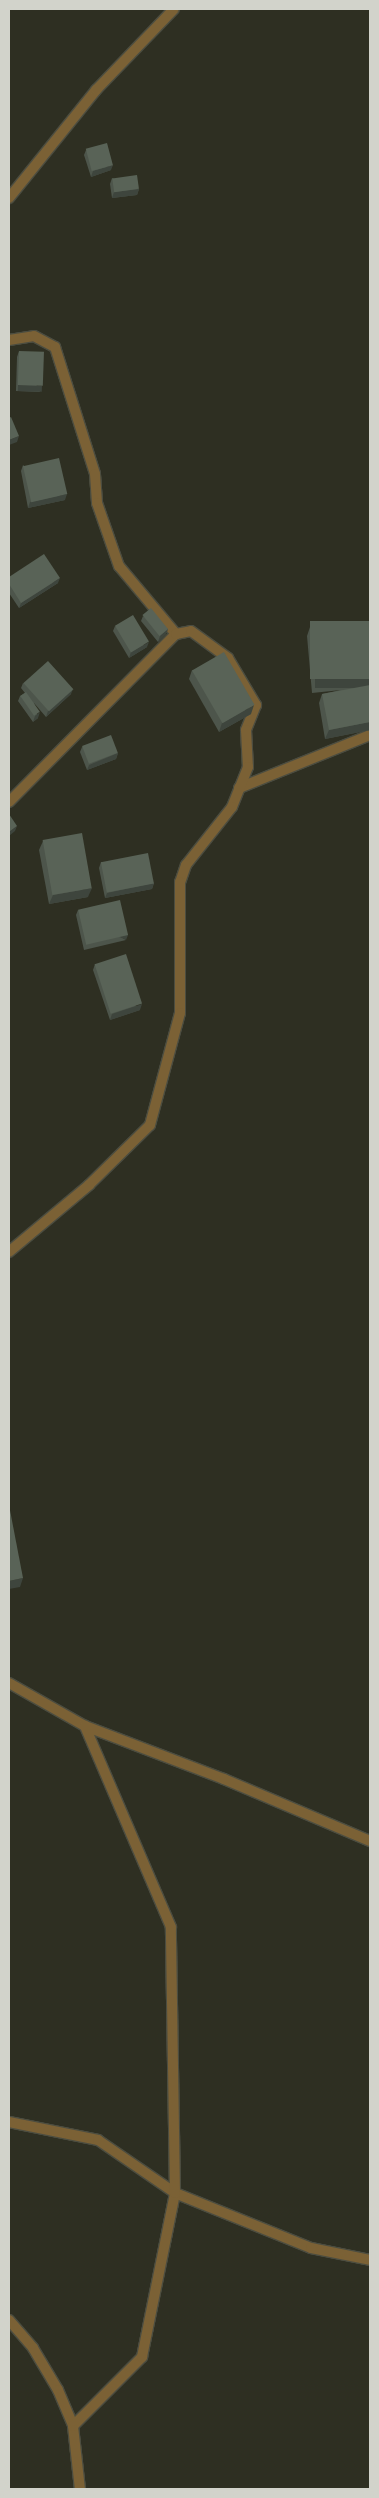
<!DOCTYPE html>
<style>
body{margin:0}
#map{position:relative;width:379px;height:2498px;overflow:hidden;background:#2e2f22;font-family:"DM Sans",sans-serif}
div>[style]{position:absolute}
[style*='--x']{left:calc(var(--x)*1px);top:calc(var(--y)*1px);width:calc(var(--w)*1px);rotate:calc(var(--a)*1deg)}
.roads{filter:drop-shadow(1px 0 #4c4d40) drop-shadow(-1px 0 #4c4d40) drop-shadow(0 1px #4c4d40) drop-shadow(0 -1px #4c4d40)}
.street>*{height:10px;margin:-5px;padding:0 5px;transform-origin:5px;border-radius:5px;background:#7b6135}
.wall>*{inset:0;background:#4d554b}
.shaded-wall>*{inset:0;background:#3e453d;transform-origin:0 0}
.building>*{inset:0;background:#596357;transform-origin:0 0}
span{translate:-50% -50%;white-space:nowrap;text-align:center;line-height:1.15;-webkit-text-stroke:4px #161611;paint-order:stroke}
.frame{position:absolute;inset:0;border:10px solid #d2d3cb;pointer-events:none}
</style>
<div id="map">
<div class="roads">
<div class="street">
<i style="--x:9;--y:198;--w:139;--a:-51.1"></i>
<i style="--x:96;--y:90;--w:112;--a:-46.1"></i>
<i style="--x:9;--y:340;--w:25;--a:-9"></i>
<i style="--x:34;--y:336;--w:24;--a:28"></i>
<i style="--x:55;--y:347;--w:133;--a:72.5"></i>
<i style="--x:95;--y:474;--w:29;--a:86"></i>
<i style="--x:97;--y:503;--w:67;--a:70.8"></i>
<i style="--x:119;--y:566;--w:89;--a:50"></i>
<i style="--x:239;--y:788;--w:141;--a:-22"></i>
<i style="--x:9;--y:802;--w:237;--a:-45.2"></i>
<i style="--x:176;--y:634;--w:15;--a:-11"></i>
<i style="--x:191;--y:631;--w:46;--a:36.1"></i>
<i style="--x:228;--y:658;--w:55;--a:59.2"></i>
<i style="--x:256;--y:705;--w:27;--a:112"></i>
<i style="--x:246;--y:730;--w:37;--a:87"></i>
<i style="--x:248;--y:767;--w:43;--a:111.8"></i>
<i style="--x:232;--y:807;--w:74;--a:128.4"></i>
<i style="--x:186;--y:865;--w:18;--a:109"></i>
<i style="--x:180;--y:882;--w:131;--a:90"></i>
<i style="--x:180;--y:1013;--w:116;--a:105"></i>
<i style="--x:150;--y:1125;--w:86;--a:135.5"></i>
<i style="--x:89;--y:1185;--w:104;--a:140.1"></i>
<i style="--x:9;--y:1683;--w:87;--a:29.5"></i>
<i style="--x:85;--y:1726;--w:149;--a:20.9"></i>
<i style="--x:224;--y:1779;--w:159;--a:23"></i>
<i style="--x:9;--y:2122;--w:91;--a:11.4"></i>
<i style="--x:98;--y:2140;--w:93;--a:34.5"></i>
<i style="--x:175;--y:2193;--w:147;--a:22"></i>
<i style="--x:311;--y:2248;--w:60;--a:11.5"></i>
<i style="--x:9;--y:2320;--w:37;--a:49"></i>
<i style="--x:33;--y:2348;--w:49;--a:59.2"></i>
<i style="--x:58;--y:2390;--w:39;--a:67"></i>
<i style="--x:73;--y:2426;--w:63;--a:83.7"></i>
<i style="--x:73;--y:2426;--w:98;--a:-45"></i>
<i style="--x:142;--y:2357;--w:167;--a:-78.6"></i>
<i style="--x:175;--y:2193;--w:266;--a:-90.9"></i>
<i style="--x:171;--y:1927;--w:219;--a:-113.2"></i>
</div>
</div>
<div class="wall">
<i style="clip-path:polygon(86px 150px,111px 170px,91px 177px,84px 155px)"></i>
<i style="clip-path:polygon(112px 178px,139px 189px,137px 195px,112px 198px,110px 184px)"></i>
<i style="clip-path:polygon(19px 351px,40px 392px,16px 391px,17px 357px)"></i>
<i style="clip-path:polygon(23px 465px,65px 500px,28px 508px,21px 471px)"></i>
<i style="clip-path:polygon(9px 577px,58px 583px,19px 608px,9px 593px)"></i>
<i style="clip-path:polygon(143px 616px,168px 629px,166px 634px,158px 642px,141px 621px)"></i>
<i style="clip-path:polygon(370px 621px,370px 730px,325px 739px,319px 703px,322px 694px,341px 690px,312px 693px,307px 636px,310px 627px)"></i>
<i style="clip-path:polygon(115px 626px,147px 647px,129px 658px,113px 631px)"></i>
<i style="clip-path:polygon(192px 670px,251px 714px,219px 732px,189px 679px)"></i>
<i style="clip-path:polygon(23px 683px,71px 694px,46px 717px,34px 703px,38px 718px,33px 722px,18px 701px,20px 696px,25px 693px,21px 688px)"></i>
<i style="clip-path:polygon(82px 747px,118px 753px,116px 759px,87px 770px,80px 752px)"></i>
<i style="clip-path:polygon(43px 841px,88px 897px,49px 904px,39px 850px)"></i>
<i style="clip-path:polygon(101px 862px,154px 883px,152px 889px,105px 898px,99px 868px)"></i>
<i style="clip-path:polygon(78px 910px,126px 940px,84px 950px,76px 915px)"></i>
<i style="clip-path:polygon(95px 964px,140px 1010px,110px 1020px,93px 970px)"></i>
</div>
<div class="shaded-wall">
<i style="clip-path:polygon(113px 165px,111px 170px,91px 177px,93px 171px)"></i>
<i style="clip-path:polygon(139px 189px,137px 195px,112px 198px,114px 192px)"></i>
<i style="left:18px;top:385px;width:24px;height:6px;rotate:2deg"></i>
<i style="clip-path:polygon(19px 436px,17px 442px,9px 445px,9px 440px)"></i>
<i style="clip-path:polygon(67px 494px,65px 500px,28px 508px,30px 502px)"></i>
<i style="clip-path:polygon(60px 578px,58px 583px,19px 608px,21px 603px)"></i>
<i style="clip-path:polygon(168px 629px,166px 634px,158px 642px,160px 636px)"></i>
<i style="clip-path:polygon(149px 642px,147px 647px,129px 658px,131px 652px)"></i>
<i style="left:370px;top:679px;width:9px;height:55px;rotate:90deg"></i>
<i style="clip-path:polygon(73px 689px,71px 694px,46px 717px,48px 711px)"></i>
<i style="clip-path:polygon(254px 705px,251px 714px,219px 732px,222px 723px)"></i>
<i style="clip-path:polygon(40px 712px,38px 718px,33px 722px,35px 716px)"></i>
<i style="clip-path:polygon(370px 722px,370px 730px,325px 739px,329px 730px)"></i>
<i style="clip-path:polygon(118px 753px,116px 759px,87px 770px,89px 765px)"></i>
<i style="clip-path:polygon(17px 826px,15px 831px,9px 836px,9px 832px)"></i>
<i style="clip-path:polygon(154px 883px,152px 889px,105px 898px,107px 893px)"></i>
<i style="clip-path:polygon(92px 888px,88px 897px,49px 904px,53px 895px)"></i>
<i style="left:128px;top:935px;width:5px;height:43px;rotate:112deg"></i>
<i style="clip-path:polygon(142px 1004px,140px 1010px,110px 1020px,112px 1014px)"></i>
<i style="clip-path:polygon(23px 1578px,20px 1587px,9px 1589px,9px 1581px)"></i>
</div>
<div class="building">
<i style="left:107px;top:143px;width:23px;height:22px;rotate:75deg"></i>
<i style="left:137px;top:175px;width:14px;height:25px;rotate:82deg"></i>
<i style="left:19px;top:351px;width:25px;height:34px;rotate:2deg"></i>
<i style="clip-path:polygon(11px 417px,19px 436px,9px 440px,9px 418px)"></i>
<i style="left:59px;top:458px;width:37px;height:37px;rotate:77deg"></i>
<i style="clip-path:polygon(44px 554px,60px 578px,21px 603px,9px 584px,9px 577px)"></i>
<i style="left:151px;top:608px;width:27px;height:11px;rotate:51deg"></i>
<i style="left:133px;top:615px;width:31px;height:21px;rotate:59deg"></i>
<i style="left:370px;top:621px;width:58px;height:60px;rotate:90deg"></i>
<i style="left:224px;top:652px;width:61px;height:37px;rotate:60deg"></i>
<i style="left:48px;top:661px;width:38px;height:33px;rotate:48deg"></i>
<i style="clip-path:polygon(370px 685px,370px 722px,329px 730px,322px 694px)"></i>
<i style="left:26px;top:692px;width:24px;height:7px;rotate:55deg"></i>
<i style="left:111px;top:735px;width:19px;height:31px;rotate:69deg"></i>
<i style="clip-path:polygon(9px 814px,17px 826px,9px 832px)"></i>
<i style="left:82px;top:833px;width:56px;height:40px;rotate:80deg"></i>
<i style="left:148px;top:853px;width:31px;height:48px;rotate:79deg"></i>
<i style="left:120px;top:900px;width:36px;height:43px;rotate:77deg"></i>
<i style="left:126px;top:954px;width:52px;height:33px;rotate:72deg"></i>
<i style="clip-path:polygon(9px 1505px,23px 1578px,9px 1581px)"></i>
</div>
<div class="frame"></div>
</div>
